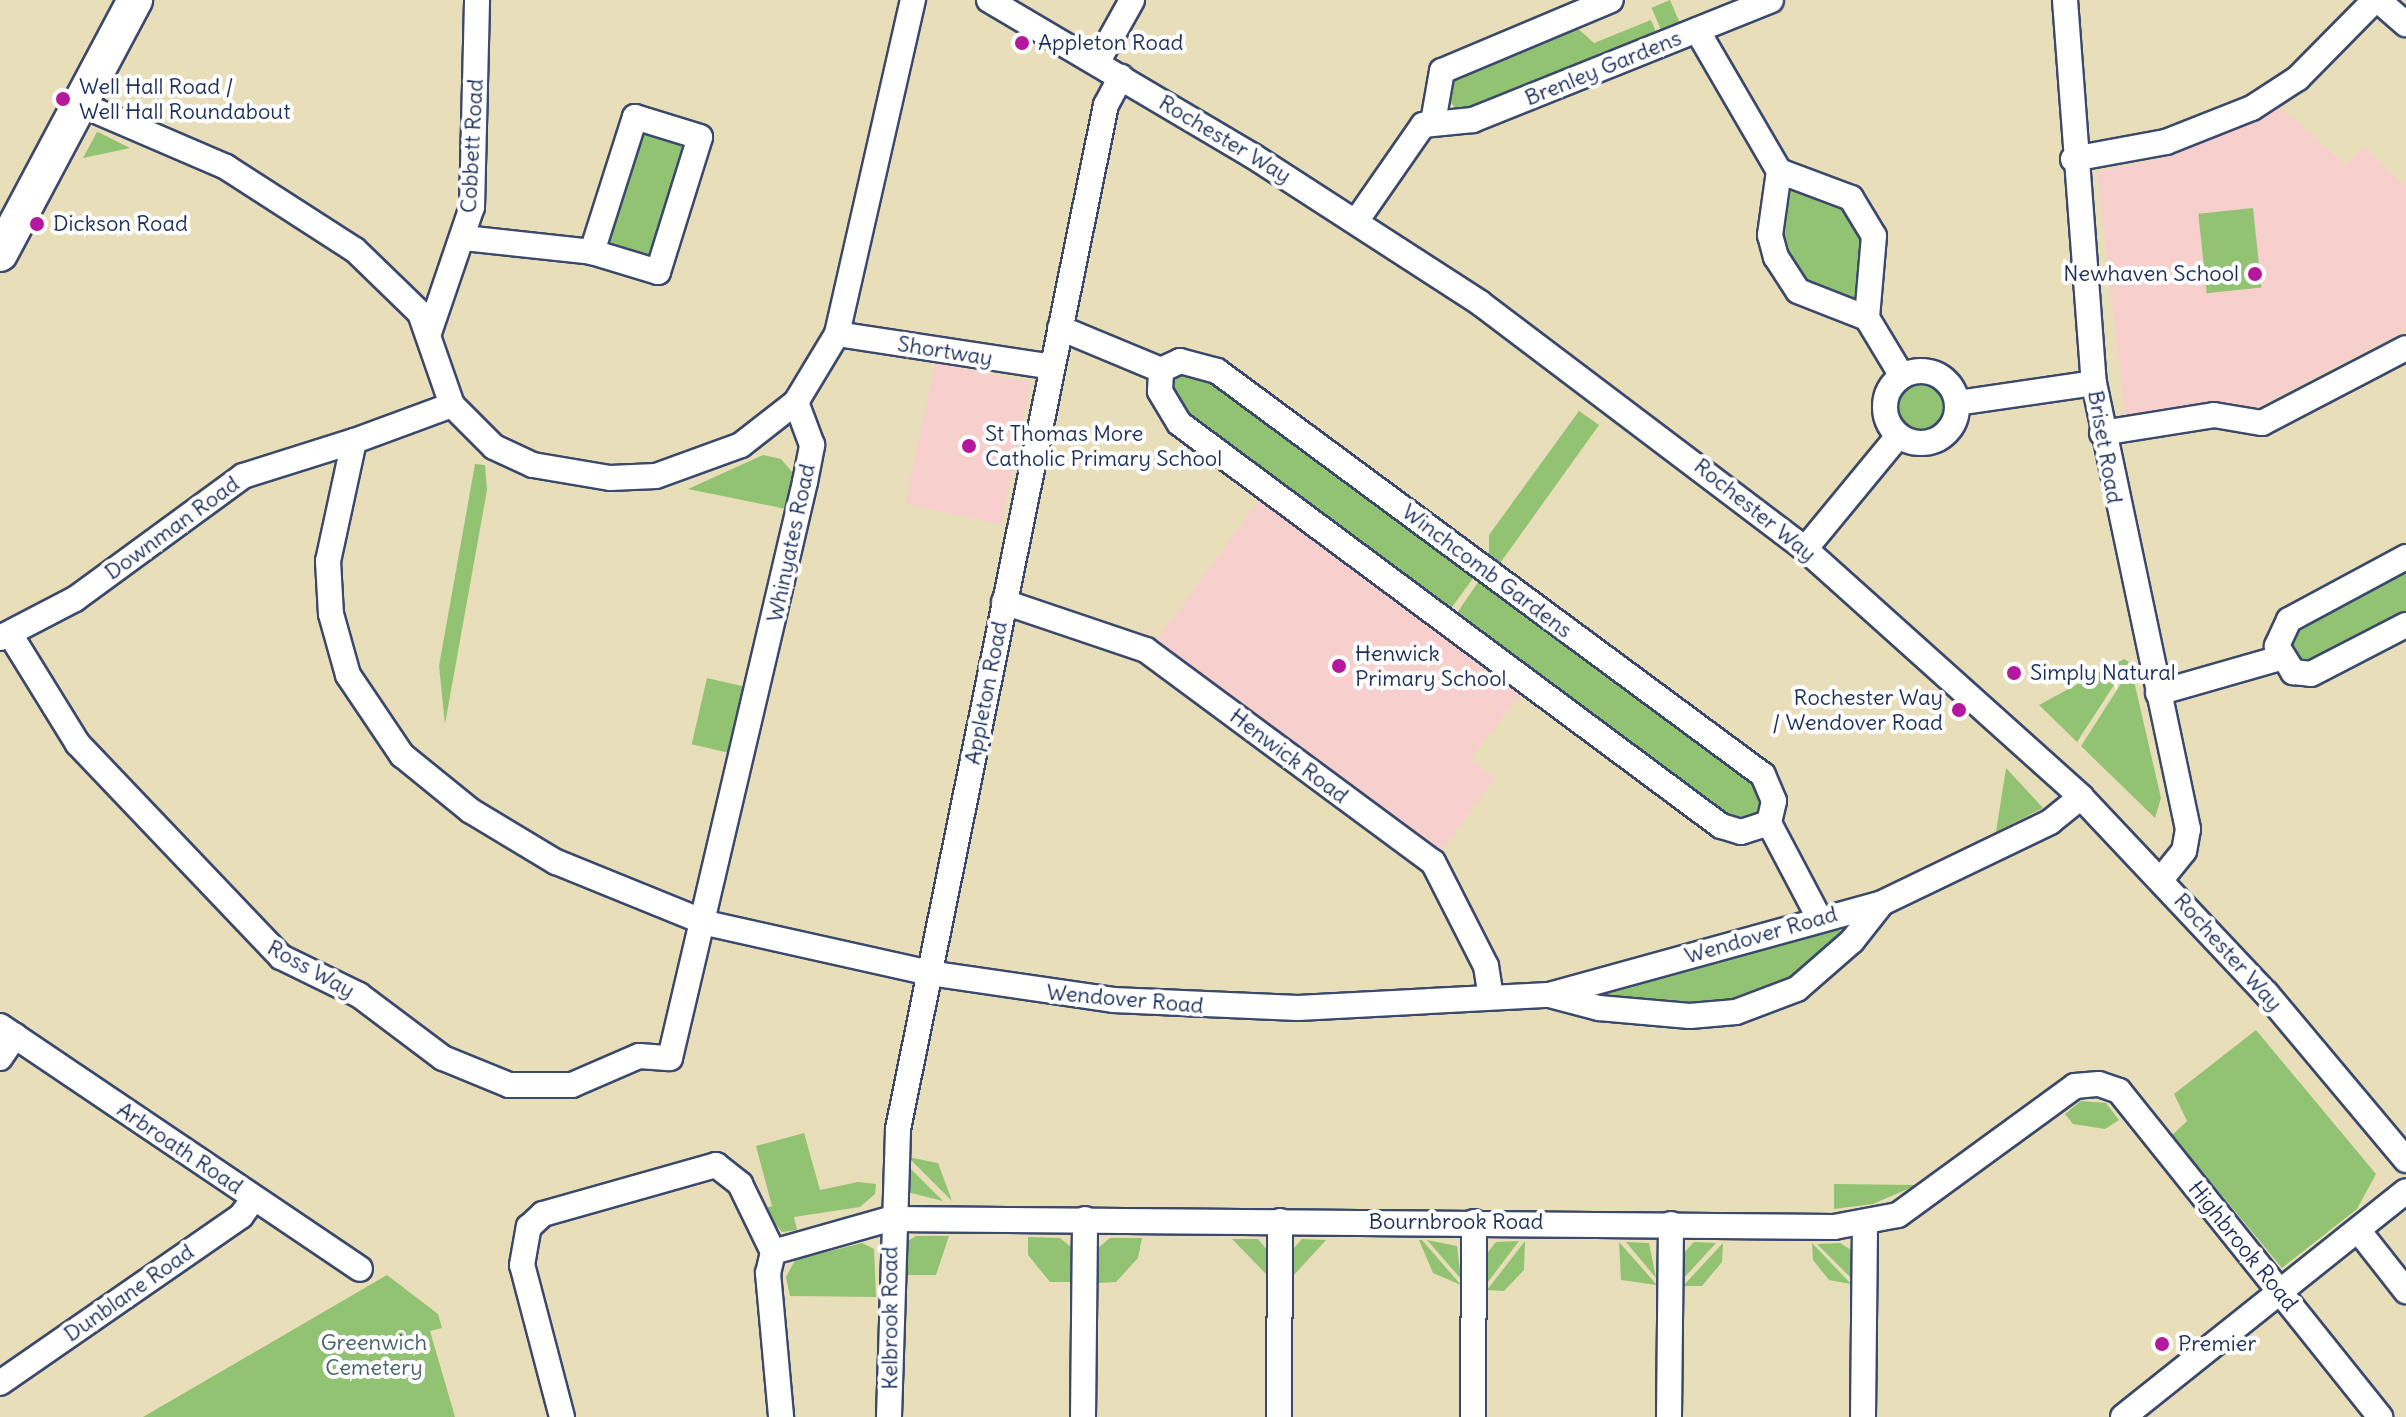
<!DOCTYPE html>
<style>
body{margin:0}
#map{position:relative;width:2406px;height:1417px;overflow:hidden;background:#e9deba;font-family:Delius,sans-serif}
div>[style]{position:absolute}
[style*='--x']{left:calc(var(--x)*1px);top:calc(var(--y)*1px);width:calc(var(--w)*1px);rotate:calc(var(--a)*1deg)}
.built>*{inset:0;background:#f7d0cd;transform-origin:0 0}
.green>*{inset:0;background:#92c373;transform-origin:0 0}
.round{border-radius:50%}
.roads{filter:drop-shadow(2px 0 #3a496c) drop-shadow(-2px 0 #3a496c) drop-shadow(0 2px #3a496c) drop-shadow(0 -2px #3a496c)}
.minor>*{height:24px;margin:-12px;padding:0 12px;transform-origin:12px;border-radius:12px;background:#fff}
.minor>.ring{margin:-12px;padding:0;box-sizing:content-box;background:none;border:24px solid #fff;border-radius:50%}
.highway>*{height:34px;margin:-17px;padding:0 17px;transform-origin:17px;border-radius:17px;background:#fff}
.dots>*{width:22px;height:22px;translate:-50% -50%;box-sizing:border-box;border:4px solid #fff;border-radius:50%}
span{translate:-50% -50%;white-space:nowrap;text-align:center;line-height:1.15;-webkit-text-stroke:8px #fff;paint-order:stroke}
.poi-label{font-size:22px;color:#1b2f5e}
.left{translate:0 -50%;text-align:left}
.right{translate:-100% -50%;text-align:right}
.street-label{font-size:22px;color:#1b2f5e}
.park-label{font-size:22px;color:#456365}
</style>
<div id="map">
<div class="built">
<i style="clip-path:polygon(2280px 107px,2345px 165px,2363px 147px,2406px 186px,2406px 330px,2252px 410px,2206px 402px,2125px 416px,2097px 172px,2174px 155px)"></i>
<i style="left:935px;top:362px;width:98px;height:145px;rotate:12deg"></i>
<i style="clip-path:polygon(1261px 497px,1522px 691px,1471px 759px,1495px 778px,1441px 851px,1156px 641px)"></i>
</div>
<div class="green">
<i style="left:1670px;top:0;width:30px;height:20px;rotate:67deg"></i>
<i style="clip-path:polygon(1651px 20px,1658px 37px,1599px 53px,1594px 63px,1461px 113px,1446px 98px,1450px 77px,1574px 25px,1594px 43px)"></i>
<i style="clip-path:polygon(646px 129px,683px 143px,687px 151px,657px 250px,646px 261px,605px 248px,638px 133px)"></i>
<i style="clip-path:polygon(97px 132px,100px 133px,130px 148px,83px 158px)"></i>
<i style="clip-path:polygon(1789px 186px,1839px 201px,1867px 240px,1856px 300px,1805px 286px,1777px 238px)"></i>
<i style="left:2253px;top:208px;width:80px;height:55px;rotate:84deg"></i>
<i style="clip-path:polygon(1179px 371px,1200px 371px,1468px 564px,1464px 570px,1474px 577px,1447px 614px,1187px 420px,1169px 395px)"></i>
<i class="round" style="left:1894px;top:380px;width:54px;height:54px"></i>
<i style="clip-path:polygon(1579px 411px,1599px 425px,1498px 566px,1489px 559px,1489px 535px)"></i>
<i style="clip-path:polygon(763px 455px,781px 459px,793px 473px,786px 509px,688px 489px)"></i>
<i style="clip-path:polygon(475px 464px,485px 465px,487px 490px,445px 724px,439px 666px)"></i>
<i style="clip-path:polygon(2406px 567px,2406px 618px,2319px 664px,2295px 661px,2290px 631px)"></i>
<i style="clip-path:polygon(1483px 575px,1764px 785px,1760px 816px,1740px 826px,1462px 624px,1457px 613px)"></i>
<i style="clip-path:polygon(2124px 659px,2129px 662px,2077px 742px,2039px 705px)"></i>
<i style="clip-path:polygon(2131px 668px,2161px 798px,2155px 818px,2081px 746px)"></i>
<i style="left:707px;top:678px;width:41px;height:68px;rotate:13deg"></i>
<i style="clip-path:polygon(2006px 768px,2043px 808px,1996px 832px)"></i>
<i style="clip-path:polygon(1833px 922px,1844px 935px,1803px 976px,1716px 1008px,1604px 998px,1602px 990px)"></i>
<i style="clip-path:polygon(2256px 1030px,2376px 1174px,2357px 1209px,2282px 1268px,2172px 1135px,2187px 1121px,2174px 1094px)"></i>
<i style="clip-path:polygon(2081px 1101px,2106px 1103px,2119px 1120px,2105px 1129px,2073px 1124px,2065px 1114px)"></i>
<i style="clip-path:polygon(804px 1133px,820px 1190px,858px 1182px,876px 1184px,875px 1194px,860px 1207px,794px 1217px,797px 1230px,782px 1232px,763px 1209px,772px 1206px,756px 1146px)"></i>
<i style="clip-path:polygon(908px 1157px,938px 1163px,952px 1201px)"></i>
<i style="clip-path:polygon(907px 1165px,943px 1201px,907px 1192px)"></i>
<i style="clip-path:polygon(1834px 1184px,1917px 1185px,1873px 1204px,1834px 1209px)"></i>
<i style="clip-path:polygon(916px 1236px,949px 1236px,936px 1275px,903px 1275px,903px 1244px)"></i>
<i style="clip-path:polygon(1028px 1237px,1060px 1238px,1071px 1247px,1071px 1282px,1050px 1282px,1028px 1255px)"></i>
<i style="clip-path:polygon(1110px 1238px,1142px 1238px,1138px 1258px,1116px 1282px,1098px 1283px,1098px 1248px)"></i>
<i style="clip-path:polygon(1232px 1239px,1258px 1239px,1267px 1250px,1266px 1274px)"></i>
<i style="clip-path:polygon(1302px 1239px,1326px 1240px,1293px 1276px,1293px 1249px)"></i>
<i style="clip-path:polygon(1419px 1240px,1422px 1240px,1461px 1285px,1433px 1273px)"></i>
<i style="clip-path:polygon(1427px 1240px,1457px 1246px,1461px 1279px)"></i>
<i style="clip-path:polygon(1519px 1241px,1488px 1282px,1488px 1252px,1496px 1242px)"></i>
<i style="clip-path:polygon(1525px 1241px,1524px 1270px,1504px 1291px,1487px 1290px)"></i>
<i style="clip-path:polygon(1619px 1242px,1657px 1285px,1621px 1280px)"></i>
<i style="clip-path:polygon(1626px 1242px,1649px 1243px,1656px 1278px)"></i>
<i style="clip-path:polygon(1694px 1242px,1716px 1243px,1683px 1279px,1683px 1254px)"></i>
<i style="clip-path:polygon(862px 1243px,874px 1249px,876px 1297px,790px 1296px,786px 1277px,795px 1260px)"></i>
<i style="clip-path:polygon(1723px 1243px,1722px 1262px,1702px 1286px,1683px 1286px)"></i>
<i style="clip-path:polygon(1812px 1243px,1851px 1284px,1829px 1280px,1813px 1260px)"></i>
<i style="clip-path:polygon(1840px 1243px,1851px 1250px,1852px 1279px,1817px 1244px)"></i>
<i style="clip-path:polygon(387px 1275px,438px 1314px,442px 1328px,430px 1331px,455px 1417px,143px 1417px)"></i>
</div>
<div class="roads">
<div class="minor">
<i style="--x:989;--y:0;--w:307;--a:30.6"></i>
<i style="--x:1253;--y:156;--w:270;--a:32.9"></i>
<i style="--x:1480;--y:303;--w:408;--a:37.1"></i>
<i style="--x:1805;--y:549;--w:371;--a:41.9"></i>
<i style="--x:2081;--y:797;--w:270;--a:46.7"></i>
<i style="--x:2266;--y:993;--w:218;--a:50"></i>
<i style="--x:2065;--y:0;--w:384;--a:85.7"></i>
<i style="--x:2094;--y:383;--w:456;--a:78.1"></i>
<i style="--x:2188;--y:829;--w:22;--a:100"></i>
<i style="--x:2184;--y:851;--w:36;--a:129"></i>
<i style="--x:2378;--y:0;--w:37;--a:41"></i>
<i style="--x:1697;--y:30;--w:163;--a:59.8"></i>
<i style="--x:1779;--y:171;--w:65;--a:98"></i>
<i style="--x:1770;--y:235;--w:23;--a:75"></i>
<i style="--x:1776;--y:257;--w:40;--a:57.1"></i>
<i style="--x:1798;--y:291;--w:74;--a:21.4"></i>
<i style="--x:1867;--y:318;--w:68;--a:58.9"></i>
<i style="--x:1097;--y:63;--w:72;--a:-60.9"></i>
<i style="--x:82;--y:105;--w:157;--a:23.3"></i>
<i style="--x:226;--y:167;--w:153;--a:32.8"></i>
<i style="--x:355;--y:250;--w:91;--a:44.1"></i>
<i style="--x:420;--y:313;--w:97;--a:70.8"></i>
<i style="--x:452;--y:405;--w:59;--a:45"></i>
<i style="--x:494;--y:447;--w:43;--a:24.8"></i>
<i style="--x:533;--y:465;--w:78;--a:9.6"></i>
<i style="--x:610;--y:478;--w:46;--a:-2.5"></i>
<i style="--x:656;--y:476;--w:90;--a:-20"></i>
<i style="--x:741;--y:445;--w:70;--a:-38"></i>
<i style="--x:1433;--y:122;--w:52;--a:-80"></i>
<i style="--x:1442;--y:71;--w:183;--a:-22.8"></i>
<i style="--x:2073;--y:159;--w:95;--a:-10.4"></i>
<i style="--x:2166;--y:142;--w:92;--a:-21.6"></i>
<i style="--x:2252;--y:108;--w:55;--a:-33.1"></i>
<i style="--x:2298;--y:78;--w:110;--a:-45.4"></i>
<i style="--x:1779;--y:171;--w:77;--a:20.6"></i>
<i style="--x:1851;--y:198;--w:44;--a:58.8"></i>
<i style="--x:1874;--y:236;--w:82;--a:94.9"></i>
<i style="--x:1357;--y:220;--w:116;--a:-55.2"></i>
<i style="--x:1423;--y:125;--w:50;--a:-5.7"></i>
<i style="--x:1473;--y:120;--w:321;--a:-21.9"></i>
<i style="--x:464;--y:238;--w:129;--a:6.2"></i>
<i style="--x:592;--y:252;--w:69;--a:16.9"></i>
<i style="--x:658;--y:272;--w:141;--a:-72.7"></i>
<i style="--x:700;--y:137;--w:68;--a:-162.9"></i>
<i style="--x:635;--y:117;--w:142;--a:107.7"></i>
<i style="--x:1060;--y:328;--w:109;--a:22.6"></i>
<i style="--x:429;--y:333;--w:133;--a:-71.2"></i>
<i style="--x:472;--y:207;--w:207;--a:-88.6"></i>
<i style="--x:837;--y:334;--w:218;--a:8.7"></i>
<i style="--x:1180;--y:361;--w:38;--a:15"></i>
<i style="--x:1217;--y:371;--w:679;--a:36.5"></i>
<i style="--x:1763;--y:775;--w:28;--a:67"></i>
<i style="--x:1774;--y:801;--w:23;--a:103"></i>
<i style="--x:1769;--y:823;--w:29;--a:162"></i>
<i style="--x:1741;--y:832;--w:21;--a:-163"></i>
<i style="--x:1721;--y:826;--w:675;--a:-143.37"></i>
<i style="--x:1179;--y:423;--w:37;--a:-121"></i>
<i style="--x:1160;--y:391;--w:21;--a:-87"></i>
<i style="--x:1161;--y:370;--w:21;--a:-25"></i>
<i class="ring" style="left:1885px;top:371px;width:48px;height:48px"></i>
<i style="--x:1957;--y:403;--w:138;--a:-8.3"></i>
<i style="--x:452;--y:405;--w:104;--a:159.8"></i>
<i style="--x:354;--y:441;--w:123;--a:102.2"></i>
<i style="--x:328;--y:561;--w:53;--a:86.8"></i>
<i style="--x:331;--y:614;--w:63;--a:74.4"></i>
<i style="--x:348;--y:675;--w:97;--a:56"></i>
<i style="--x:402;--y:755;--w:89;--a:39.1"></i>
<i style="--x:471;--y:811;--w:99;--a:31"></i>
<i style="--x:556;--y:862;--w:162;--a:22.1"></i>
<i style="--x:706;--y:923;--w:229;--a:12.6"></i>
<i style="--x:929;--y:973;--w:186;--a:8.3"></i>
<i style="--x:1113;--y:1000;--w:185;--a:2.5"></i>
<i style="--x:1298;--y:1008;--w:251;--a:-3"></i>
<i style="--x:1549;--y:995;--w:52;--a:14.6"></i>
<i style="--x:1599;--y:1008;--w:91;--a:5"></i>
<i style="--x:1690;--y:1016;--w:46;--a:-5"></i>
<i style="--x:1736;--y:1012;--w:65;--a:-20.7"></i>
<i style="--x:1797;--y:989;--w:73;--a:-41.1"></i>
<i style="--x:1852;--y:941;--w:48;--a:-51.7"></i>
<i style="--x:2102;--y:433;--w:113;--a:-9.1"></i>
<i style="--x:2214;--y:415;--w:49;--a:9.5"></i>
<i style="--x:2262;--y:423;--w:162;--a:-27.5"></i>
<i style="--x:1805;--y:549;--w:146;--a:-50.5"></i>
<i style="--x:2406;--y:557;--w:133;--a:151.7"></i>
<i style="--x:2289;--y:620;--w:29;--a:115"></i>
<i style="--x:2277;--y:646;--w:31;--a:58"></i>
<i style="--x:2293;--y:672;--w:18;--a:6"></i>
<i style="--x:2311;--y:674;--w:107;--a:-27.3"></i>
<i style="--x:1004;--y:602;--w:150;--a:18.7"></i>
<i style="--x:1146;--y:650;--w:357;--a:36.5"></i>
<i style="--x:1433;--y:862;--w:117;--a:63"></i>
<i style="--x:1486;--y:966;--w:31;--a:81"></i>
<i style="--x:10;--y:634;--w:129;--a:58.3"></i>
<i style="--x:78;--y:744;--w:294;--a:46.4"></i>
<i style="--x:281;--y:957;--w:87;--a:26"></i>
<i style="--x:359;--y:995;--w:105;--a:36.9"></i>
<i style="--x:443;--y:1058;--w:71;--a:22.2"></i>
<i style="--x:509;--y:1085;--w:63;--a:0"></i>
<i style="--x:572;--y:1085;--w:73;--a:-23.4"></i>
<i style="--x:639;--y:1056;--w:31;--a:4"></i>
<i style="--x:670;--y:1058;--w:592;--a:-76.81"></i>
<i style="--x:805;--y:482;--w:38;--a:-79"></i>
<i style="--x:812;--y:445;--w:46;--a:-110.4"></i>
<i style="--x:796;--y:402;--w:79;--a:-58.9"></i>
<i style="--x:837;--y:334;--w:343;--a:-77.2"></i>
<i style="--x:0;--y:638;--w:85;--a:-27.5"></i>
<i style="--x:75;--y:599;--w:208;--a:-36.2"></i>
<i style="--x:243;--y:476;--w:116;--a:-17.5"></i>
<i style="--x:2158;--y:693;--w:127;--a:-16"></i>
<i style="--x:1769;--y:823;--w:107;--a:62.2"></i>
<i style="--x:1549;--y:995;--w:345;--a:-15.4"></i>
<i style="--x:1882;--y:903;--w:187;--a:-25.7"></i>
<i style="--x:2050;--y:822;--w:40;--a:-39"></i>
<i style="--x:0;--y:1026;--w:434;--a:34"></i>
<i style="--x:0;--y:1058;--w:27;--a:-56"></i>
<i style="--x:2358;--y:1230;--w:78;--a:51.8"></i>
<i style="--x:773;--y:1252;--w:122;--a:-15.8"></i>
<i style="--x:890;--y:1219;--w:944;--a:0.49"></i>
<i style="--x:1834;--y:1227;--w:65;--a:-10.6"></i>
<i style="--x:1898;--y:1215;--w:219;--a:-36.1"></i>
<i style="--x:2075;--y:1086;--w:24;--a:-5"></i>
<i style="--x:2099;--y:1084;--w:21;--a:19"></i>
<i style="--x:2119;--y:1091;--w:418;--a:51.3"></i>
<i style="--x:773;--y:1252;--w:22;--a:103"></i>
<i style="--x:768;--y:1273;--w:145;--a:84.8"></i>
<i style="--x:0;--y:1383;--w:293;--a:-34.7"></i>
<i style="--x:241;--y:1216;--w:22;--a:-54"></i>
<i style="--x:562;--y:1417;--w:157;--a:-104.7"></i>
<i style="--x:522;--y:1265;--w:39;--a:-80"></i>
<i style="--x:529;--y:1227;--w:19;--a:-43"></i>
<i style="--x:543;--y:1214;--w:180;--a:-15.8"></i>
<i style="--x:716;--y:1165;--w:31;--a:38"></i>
<i style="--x:740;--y:1184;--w:76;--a:64.1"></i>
<i style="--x:889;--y:1417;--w:288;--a:-88.2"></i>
<i style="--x:898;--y:1129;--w:1045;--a:-78.52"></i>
<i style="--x:1106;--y:105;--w:32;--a:-62"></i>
<i style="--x:1083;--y:1417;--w:198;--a:-89.4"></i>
<i style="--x:1279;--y:1417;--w:196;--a:-89.7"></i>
<i style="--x:1473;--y:1417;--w:195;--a:-89.7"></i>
<i style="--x:1669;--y:1417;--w:193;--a:-89.4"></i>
<i style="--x:1863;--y:1417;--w:194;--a:-89.4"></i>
<i style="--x:2123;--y:1417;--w:362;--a:-38.6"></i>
</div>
<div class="highway">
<i style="--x:0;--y:254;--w:288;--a:-62"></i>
</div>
</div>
<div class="dots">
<i style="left:1022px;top:43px;background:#b5179e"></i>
<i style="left:63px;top:99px;background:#b5179e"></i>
<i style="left:37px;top:224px;background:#b5179e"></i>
<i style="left:2255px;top:274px;background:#b5179e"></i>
<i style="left:969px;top:446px;background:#b5179e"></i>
<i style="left:1339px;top:666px;background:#b5179e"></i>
<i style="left:2014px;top:673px;background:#b5179e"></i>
<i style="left:1959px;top:710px;background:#b5179e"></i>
<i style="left:2162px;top:1344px;background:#b5179e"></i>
</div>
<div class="poi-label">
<span class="left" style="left:1038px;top:43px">Appleton Road</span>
<span class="left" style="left:79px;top:99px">Well Hall Road /<br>Well Hall Roundabout</span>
<span class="left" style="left:53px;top:224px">Dickson Road</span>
<span class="right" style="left:2239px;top:274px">Newhaven School</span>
<span class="left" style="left:985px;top:446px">St Thomas More<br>Catholic Primary School</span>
<span class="left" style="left:1355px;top:666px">Henwick<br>Primary School</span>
<span class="left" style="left:2030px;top:673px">Simply Natural</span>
<span class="right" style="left:1943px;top:710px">Rochester Way<br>/ Wendover Road</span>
<span class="left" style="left:2178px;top:1344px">Premier</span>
</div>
<div class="street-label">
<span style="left:1603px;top:68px;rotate:-22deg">Brenley Gardens</span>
<span style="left:1225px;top:139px;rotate:31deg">Rochester Way</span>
<span style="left:472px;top:146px;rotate:-87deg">Cobbett Road</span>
<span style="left:945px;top:351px;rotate:9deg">Shortway</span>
<span style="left:2105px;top:447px;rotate:80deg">Briset Road</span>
<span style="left:1755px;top:510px;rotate:39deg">Rochester Way</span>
<span style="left:172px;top:528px;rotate:-36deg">Downman Road</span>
<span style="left:791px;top:543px;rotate:-78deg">Whinyates Road</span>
<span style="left:1487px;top:571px;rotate:37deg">Winchcomb Gardens</span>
<span style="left:986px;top:693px;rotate:-79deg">Appleton Road</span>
<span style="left:1289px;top:756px;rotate:37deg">Henwick Road</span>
<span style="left:1761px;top:935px;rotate:-16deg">Wendover Road</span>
<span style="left:2228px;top:952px;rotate:48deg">Rochester Way</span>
<span style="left:311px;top:969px;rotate:29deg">Ross Way</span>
<span style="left:1125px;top:999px;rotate:5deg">Wendover Road</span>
<span style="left:180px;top:1148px;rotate:34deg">Arbroath Road</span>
<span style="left:1456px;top:1222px">Bournbrook Road</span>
<span style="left:2243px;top:1246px;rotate:51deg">Highbrook Road</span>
<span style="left:129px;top:1293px;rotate:-35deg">Dunblane Road</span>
<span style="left:890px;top:1318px;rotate:-90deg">Kelbrook Road</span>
</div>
<div class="park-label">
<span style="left:374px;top:1355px">Greenwich<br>Cemetery</span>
</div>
</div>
